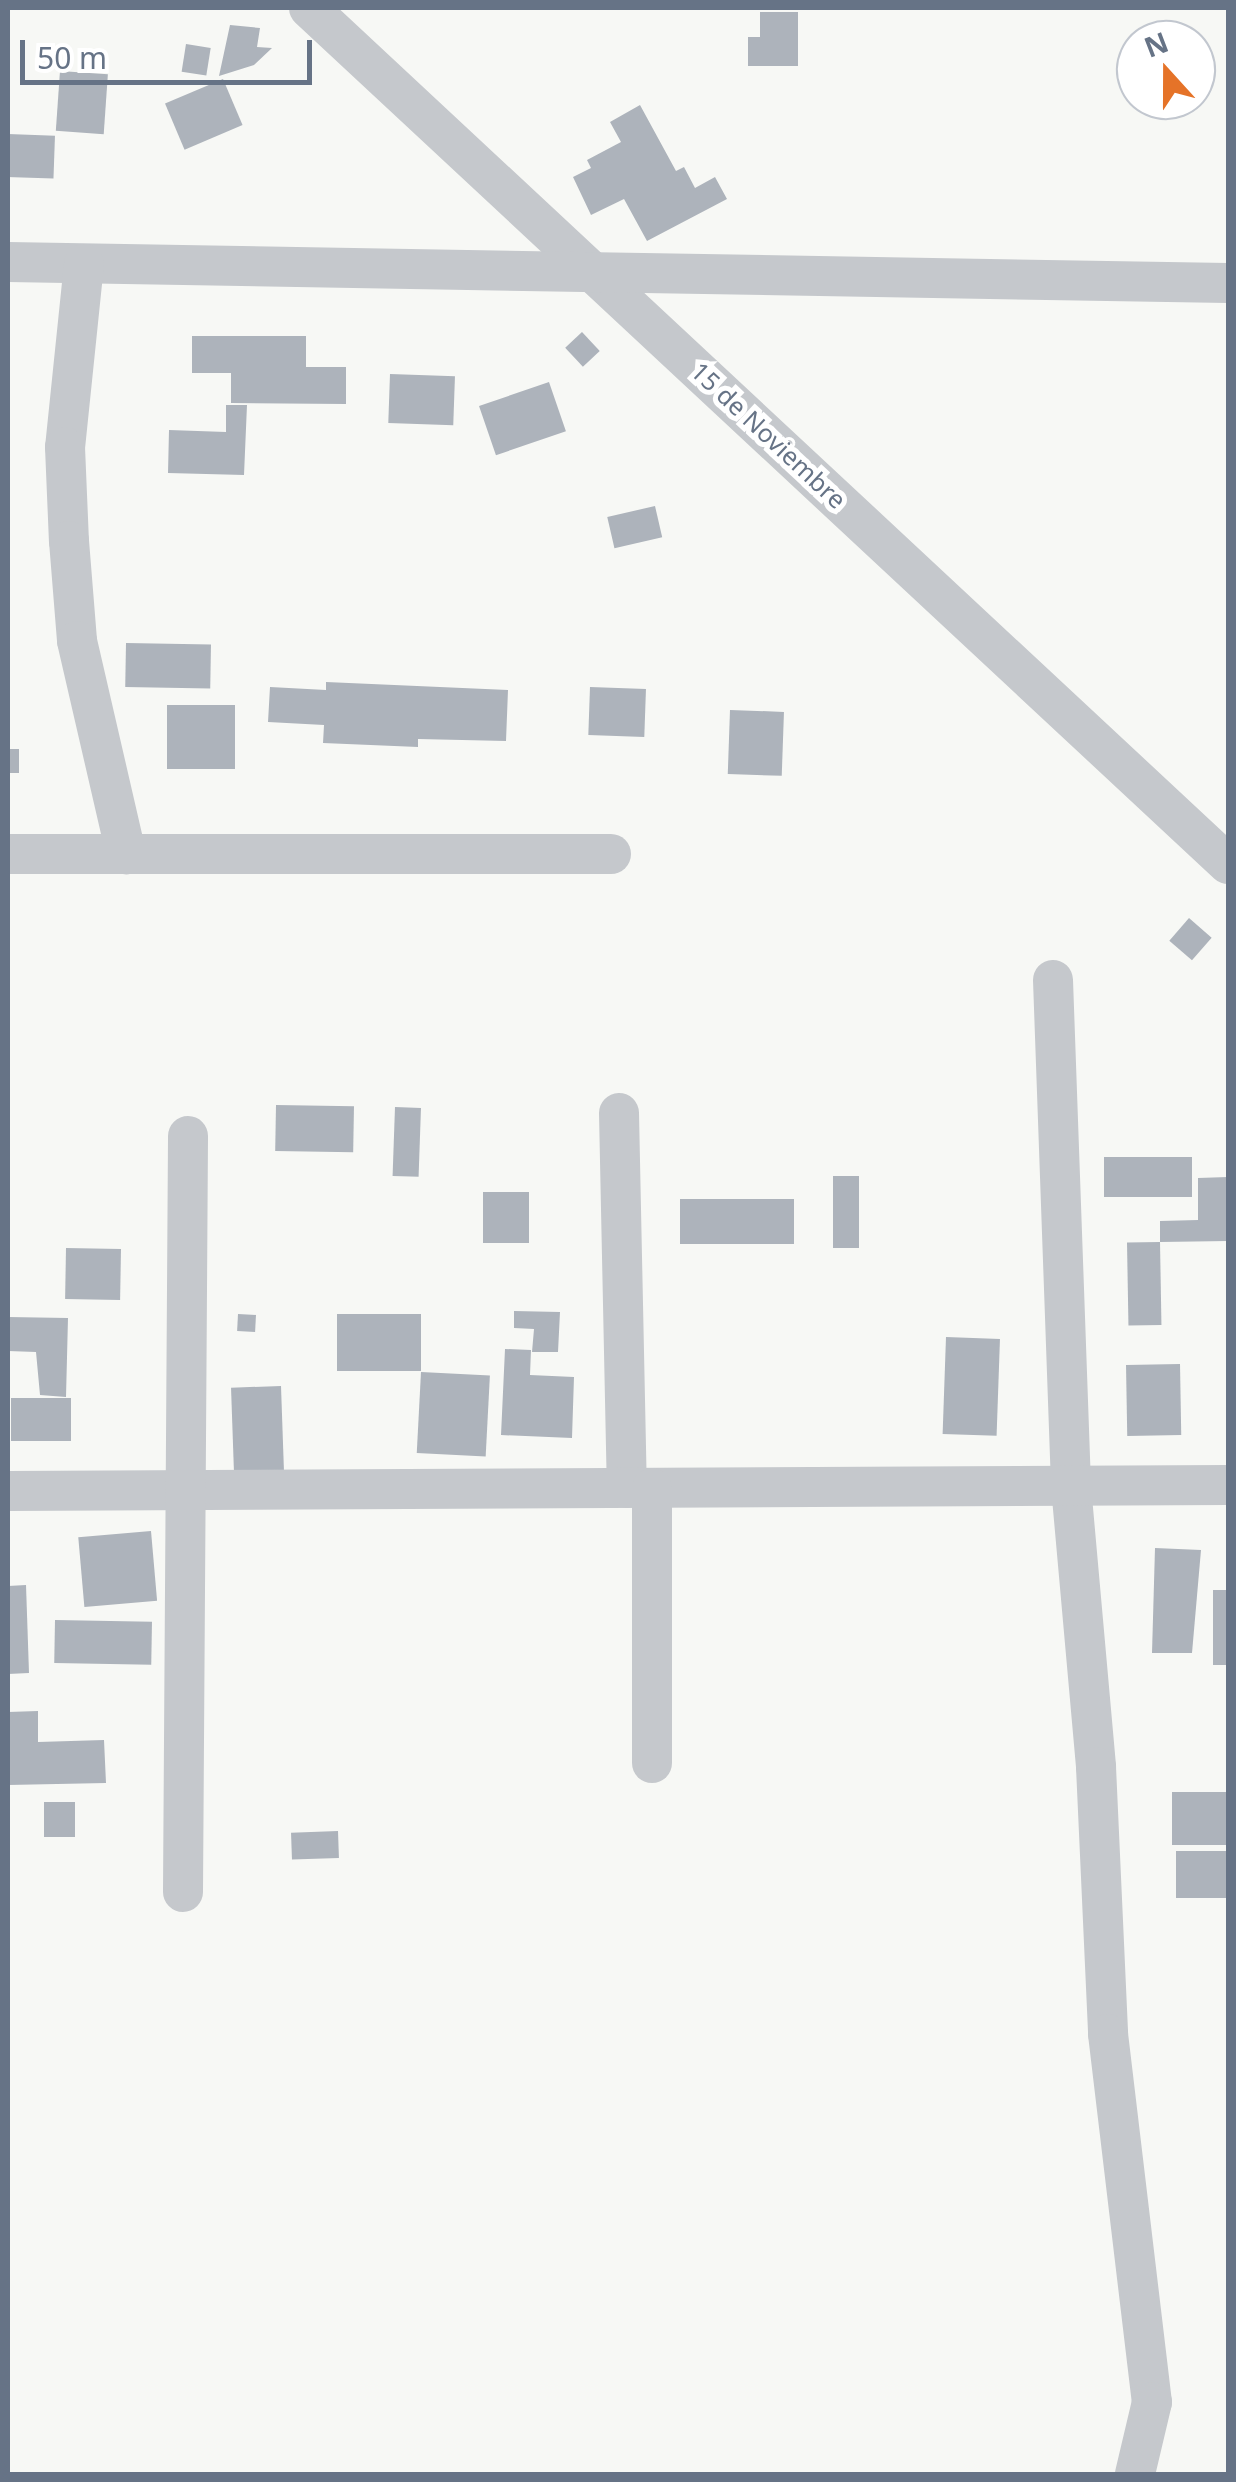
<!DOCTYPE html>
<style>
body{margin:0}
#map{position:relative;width:1236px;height:2482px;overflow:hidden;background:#f7f8f5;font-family:"Noto Sans",sans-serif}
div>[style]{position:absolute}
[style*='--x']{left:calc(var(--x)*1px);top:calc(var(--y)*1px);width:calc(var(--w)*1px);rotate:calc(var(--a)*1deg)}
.building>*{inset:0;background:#adb3bb;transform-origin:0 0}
.minor>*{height:40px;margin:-20px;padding:0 20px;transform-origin:20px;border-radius:20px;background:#c5c8cc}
span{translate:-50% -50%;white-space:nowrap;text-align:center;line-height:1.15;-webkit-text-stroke:10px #fff;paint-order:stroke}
.street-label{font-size:25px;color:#667386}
.frame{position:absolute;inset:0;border:10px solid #667386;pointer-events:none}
.north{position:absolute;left:1116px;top:20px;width:100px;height:100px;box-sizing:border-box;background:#fff;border:2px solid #c2c7cf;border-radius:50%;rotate:339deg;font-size:28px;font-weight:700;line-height:40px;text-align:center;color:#667386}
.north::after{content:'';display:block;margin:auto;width:35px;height:45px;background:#e57328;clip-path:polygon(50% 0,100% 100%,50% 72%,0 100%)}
.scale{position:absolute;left:20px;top:40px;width:292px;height:45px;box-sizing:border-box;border:5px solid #667386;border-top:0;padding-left:12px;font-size:30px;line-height:35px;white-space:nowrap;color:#667386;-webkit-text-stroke:8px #fff;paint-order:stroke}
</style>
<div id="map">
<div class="building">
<i style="clip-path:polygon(760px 12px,798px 12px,798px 66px,748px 66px,748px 37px,760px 37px)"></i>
<i style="clip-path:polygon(230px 25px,260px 28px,257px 47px,272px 48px,254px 65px,219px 76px)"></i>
<i style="left:186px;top:44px;width:25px;height:28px;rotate:9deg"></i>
<i style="left:60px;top:71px;width:48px;height:60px;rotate:4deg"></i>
<i style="left:223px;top:79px;width:50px;height:63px;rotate:67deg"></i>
<i style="clip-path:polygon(640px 105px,676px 171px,684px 167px,695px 188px,715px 177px,727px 199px,647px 241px,624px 199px,591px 215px,573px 177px,591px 168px,587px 160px,621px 142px,610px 122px)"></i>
<i style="left:8px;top:134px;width:47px;height:43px;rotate:2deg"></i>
<i style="left:582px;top:332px;width:26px;height:23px;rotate:47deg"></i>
<i style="clip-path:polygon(192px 336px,306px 336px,306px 367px,346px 367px,346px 404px,231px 403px,231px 373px,192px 373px)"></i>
<i style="left:390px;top:374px;width:65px;height:49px;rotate:2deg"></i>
<i style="left:549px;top:382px;width:52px;height:74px;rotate:71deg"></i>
<i style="clip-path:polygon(226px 405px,247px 405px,244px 475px,168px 473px,169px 430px,226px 432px)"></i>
<i style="left:655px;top:506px;width:32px;height:49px;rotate:77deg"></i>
<i style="left:126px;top:643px;width:85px;height:44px;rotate:1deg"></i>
<i style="clip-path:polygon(326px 682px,508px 690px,506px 741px,418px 739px,418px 747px,323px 743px,324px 725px,268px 722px,270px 687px,326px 690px)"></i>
<i style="left:590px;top:687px;width:56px;height:48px;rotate:2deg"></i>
<i style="left:167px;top:705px;width:68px;height:64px"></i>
<i style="left:730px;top:710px;width:54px;height:64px;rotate:2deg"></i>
<i style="left:8px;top:749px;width:11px;height:24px"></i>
<i style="left:1189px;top:918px;width:30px;height:30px;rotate:41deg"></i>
<i style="left:276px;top:1105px;width:78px;height:46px;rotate:1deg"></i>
<i style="left:395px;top:1107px;width:26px;height:69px;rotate:2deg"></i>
<i style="left:1192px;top:1157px;width:40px;height:88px;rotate:90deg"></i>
<i style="left:833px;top:1176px;width:26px;height:72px"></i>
<i style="clip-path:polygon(1228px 1177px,1228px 1241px,1160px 1242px,1160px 1221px,1198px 1220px,1198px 1178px)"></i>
<i style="left:483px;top:1192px;width:46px;height:51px"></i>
<i style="left:794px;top:1199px;width:45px;height:114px;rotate:90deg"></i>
<i style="left:1160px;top:1242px;width:83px;height:33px;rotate:89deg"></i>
<i style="left:66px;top:1248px;width:55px;height:51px;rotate:1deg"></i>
<i style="clip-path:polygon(514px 1311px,560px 1312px,558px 1352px,532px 1352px,534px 1329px,514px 1328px)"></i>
<i style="left:238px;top:1314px;width:18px;height:17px;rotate:3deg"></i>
<i style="left:337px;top:1314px;width:84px;height:57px"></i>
<i style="clip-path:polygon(8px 1317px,68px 1318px,66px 1397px,40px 1395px,36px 1352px,8px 1351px)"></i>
<i style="left:946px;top:1337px;width:54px;height:97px;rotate:2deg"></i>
<i style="clip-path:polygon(505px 1349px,531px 1350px,530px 1375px,574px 1377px,572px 1438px,501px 1435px)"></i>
<i style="left:1180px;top:1364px;width:71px;height:54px;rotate:89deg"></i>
<i style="left:421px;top:1372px;width:69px;height:81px;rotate:3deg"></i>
<i style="left:281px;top:1386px;width:93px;height:50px;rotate:88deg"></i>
<i style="left:71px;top:1398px;width:43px;height:60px;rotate:90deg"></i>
<i style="left:151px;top:1531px;width:70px;height:73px;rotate:85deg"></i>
<i style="clip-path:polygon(1155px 1548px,1201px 1550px,1192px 1653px,1152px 1653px)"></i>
<i style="clip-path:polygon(26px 1585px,29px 1673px,8px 1674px,8px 1586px)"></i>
<i style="left:1213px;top:1590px;width:15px;height:75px"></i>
<i style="left:55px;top:1620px;width:97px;height:43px;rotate:1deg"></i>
<i style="clip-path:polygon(38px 1711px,38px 1742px,104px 1740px,106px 1783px,8px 1785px,8px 1712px)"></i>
<i style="left:1228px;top:1792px;width:53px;height:56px;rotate:90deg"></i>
<i style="left:44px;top:1802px;width:31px;height:35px"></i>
<i style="left:338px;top:1831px;width:27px;height:47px;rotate:88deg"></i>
<i style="left:1176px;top:1851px;width:52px;height:47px"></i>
</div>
<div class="minor">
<i style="--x:309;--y:8;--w:1256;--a:42.97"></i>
<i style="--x:8;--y:262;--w:1220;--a:0.99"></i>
<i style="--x:84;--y:264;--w:184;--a:95.9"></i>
<i style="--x:65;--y:447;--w:94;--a:87.6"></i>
<i style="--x:69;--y:541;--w:100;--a:85.4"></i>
<i style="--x:77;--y:641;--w:219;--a:77"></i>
<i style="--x:8;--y:854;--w:603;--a:0"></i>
<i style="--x:1053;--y:980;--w:506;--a:87.96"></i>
<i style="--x:1071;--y:1486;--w:282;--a:84.9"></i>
<i style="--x:1096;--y:1767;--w:267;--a:87.4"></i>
<i style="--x:1108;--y:2034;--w:371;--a:83.2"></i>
<i style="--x:1152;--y:2402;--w:74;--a:103.3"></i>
<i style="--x:619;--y:1113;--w:375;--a:88.8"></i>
<i style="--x:8;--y:1491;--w:1220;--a:-0.28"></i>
<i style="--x:652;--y:1763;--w:275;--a:-90"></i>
<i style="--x:183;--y:1892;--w:756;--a:-89.62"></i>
</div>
<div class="street-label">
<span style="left:769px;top:435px;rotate:43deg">15 de Noviembre</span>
</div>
<div class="frame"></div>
<div class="north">N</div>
<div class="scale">50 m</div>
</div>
